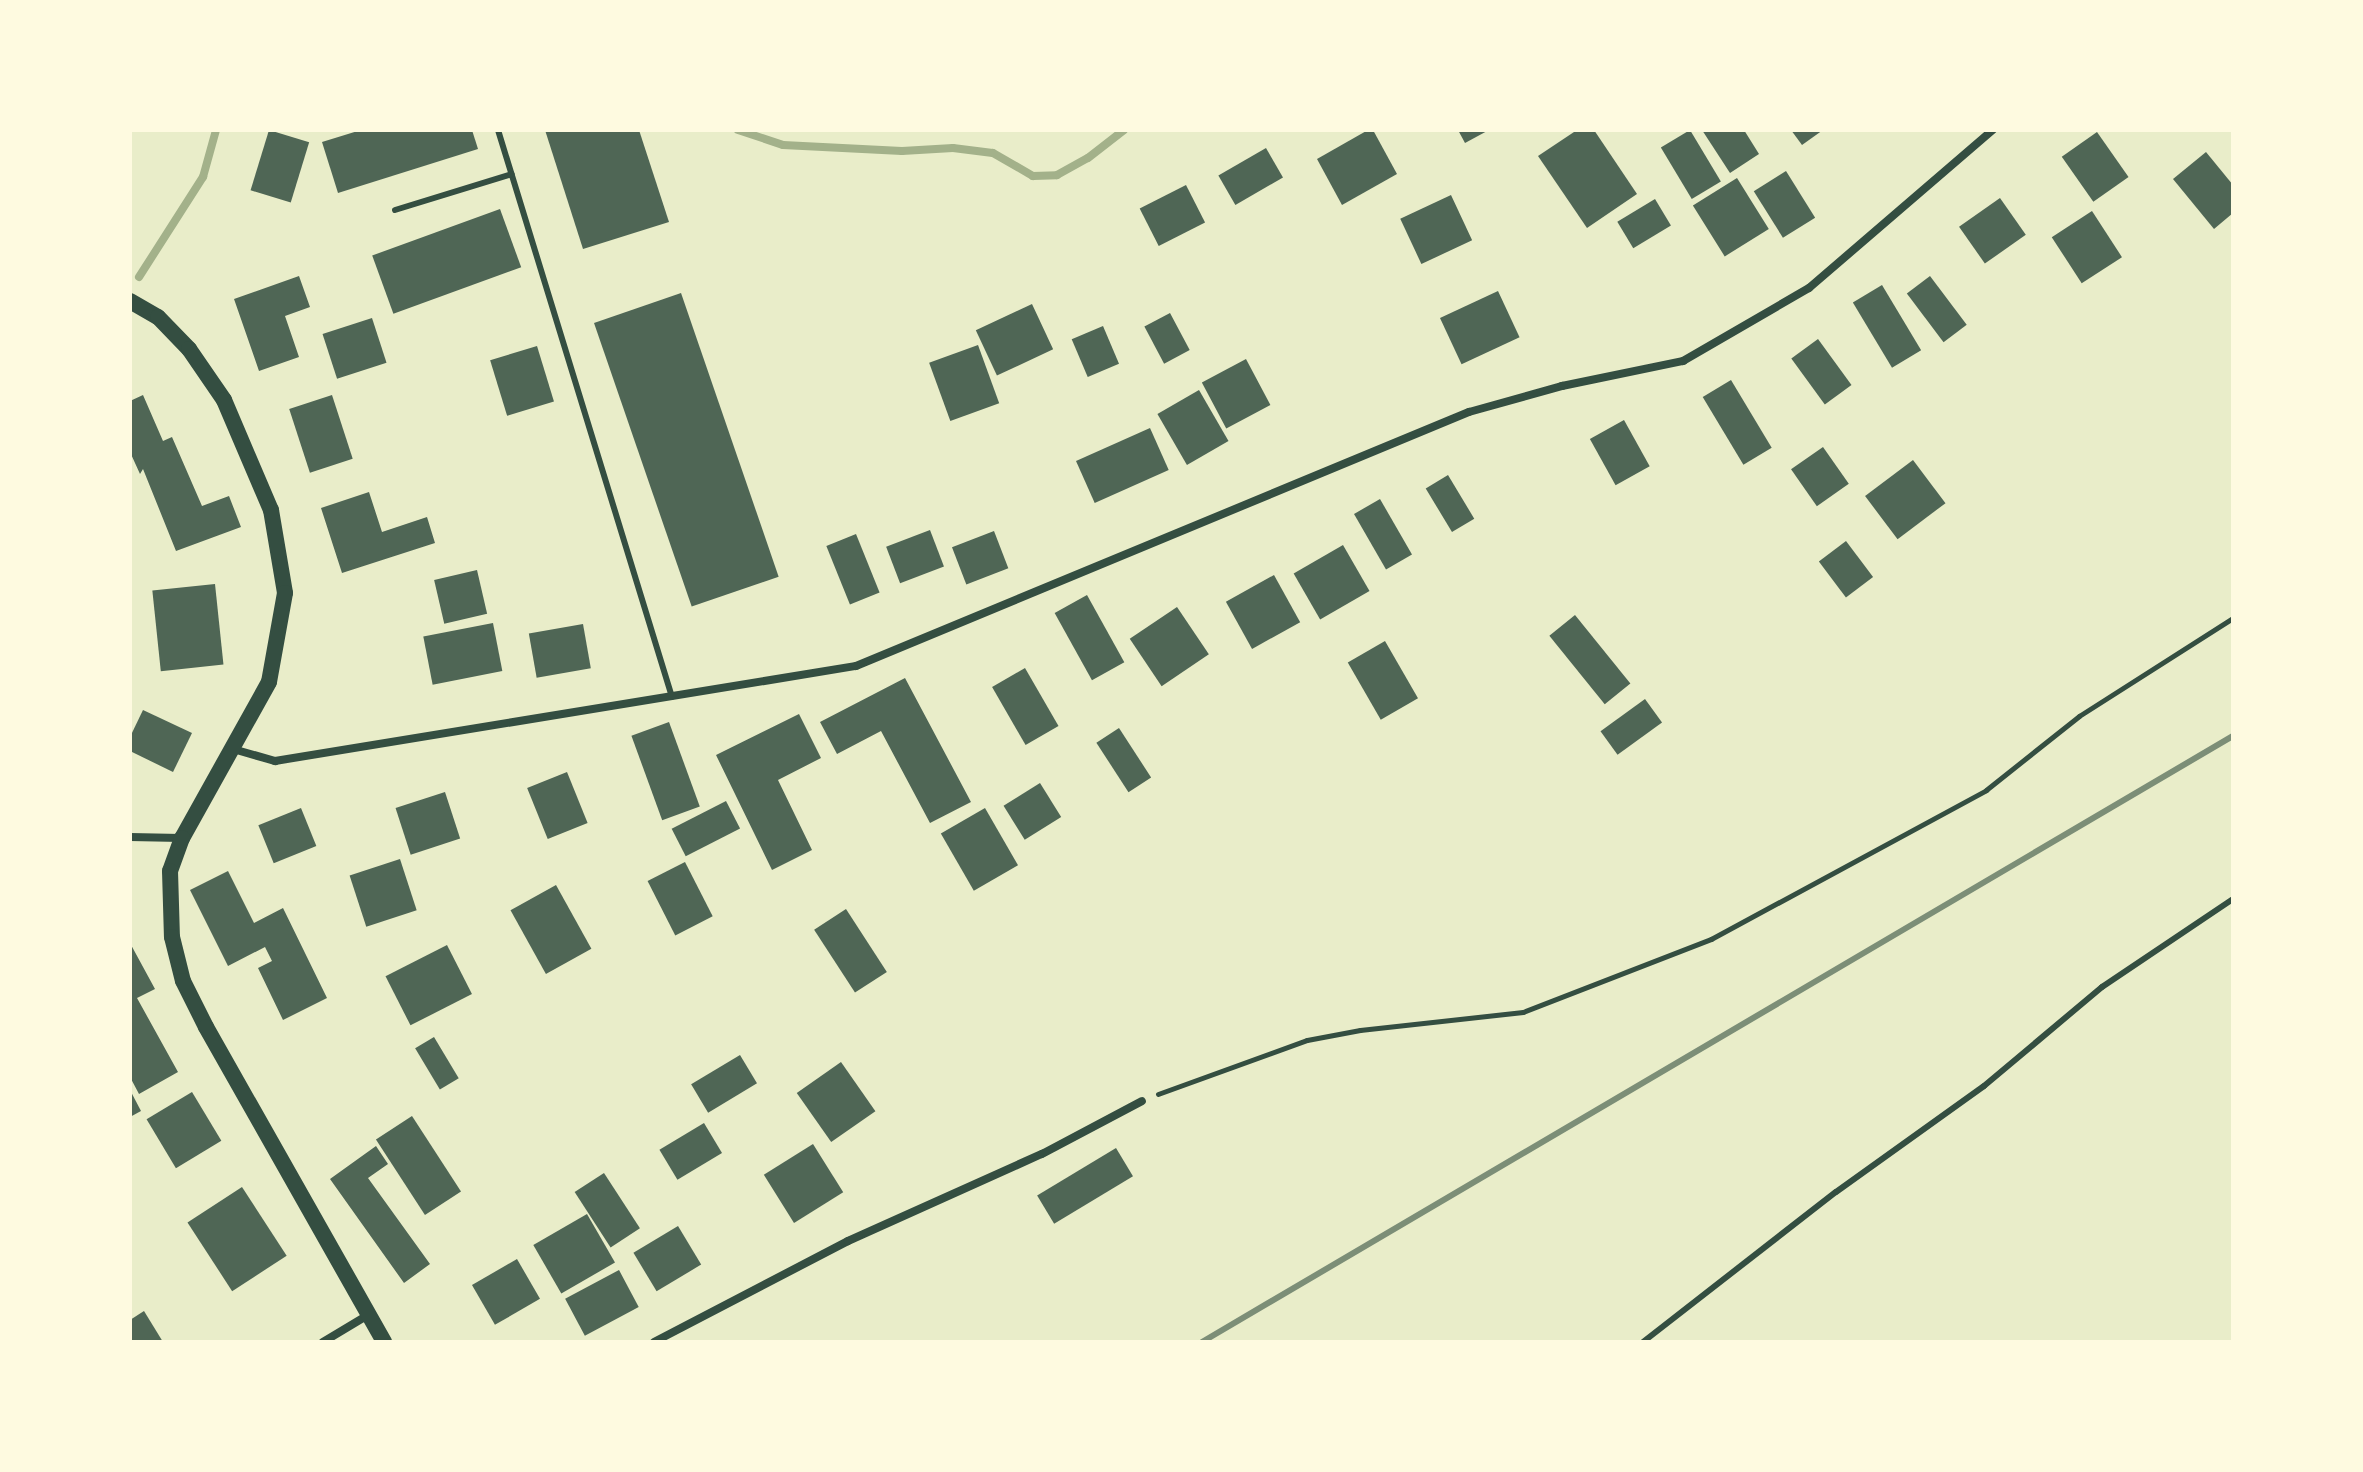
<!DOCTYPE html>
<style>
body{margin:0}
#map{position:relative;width:2363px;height:1472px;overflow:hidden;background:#e9edc9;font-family:"PT Sans",sans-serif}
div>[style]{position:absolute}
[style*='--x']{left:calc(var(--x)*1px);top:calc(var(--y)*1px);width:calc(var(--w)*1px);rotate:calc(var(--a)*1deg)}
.stream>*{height:8px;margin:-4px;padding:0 4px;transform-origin:4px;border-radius:4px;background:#a3b18a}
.building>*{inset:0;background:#4f6655;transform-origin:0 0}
.path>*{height:5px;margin:-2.5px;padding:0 2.5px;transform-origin:2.5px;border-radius:2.5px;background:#344e41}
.service>*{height:6px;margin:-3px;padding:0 3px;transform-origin:3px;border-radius:3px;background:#344e41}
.minor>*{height:8px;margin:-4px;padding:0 4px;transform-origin:4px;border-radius:4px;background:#344e41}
.secondary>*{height:16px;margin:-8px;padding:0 8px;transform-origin:8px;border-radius:8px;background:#344e41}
.rail>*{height:6px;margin:-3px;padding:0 3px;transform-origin:3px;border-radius:3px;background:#7c8e77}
span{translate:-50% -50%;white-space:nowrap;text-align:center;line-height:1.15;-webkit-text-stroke:7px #fefae0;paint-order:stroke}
.frame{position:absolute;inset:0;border:132px solid #fefae0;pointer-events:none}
</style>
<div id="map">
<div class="stream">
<i style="--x:738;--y:130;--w:47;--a:18.4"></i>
<i style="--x:783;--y:145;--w:119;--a:2.9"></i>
<i style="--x:902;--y:151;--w:51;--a:-3.4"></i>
<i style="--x:953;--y:148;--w:40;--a:7.1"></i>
<i style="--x:993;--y:153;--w:46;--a:29.9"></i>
<i style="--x:1033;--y:176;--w:24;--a:-2"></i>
<i style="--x:1057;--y:175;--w:35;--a:-29"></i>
<i style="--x:1088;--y:158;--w:46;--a:-37.9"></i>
<i style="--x:139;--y:277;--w:119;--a:-57.4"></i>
<i style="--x:203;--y:177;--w:49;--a:-74.5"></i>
</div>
<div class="building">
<i style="left:269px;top:130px;width:42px;height:63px;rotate:17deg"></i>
<i style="clip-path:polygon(361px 130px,472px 130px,478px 149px,338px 193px,322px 142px)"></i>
<i style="clip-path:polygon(545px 130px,639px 130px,669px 222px,583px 249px)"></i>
<i style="clip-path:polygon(1368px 130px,1373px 130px,1397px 174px,1342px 205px,1317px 159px)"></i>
<i style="clip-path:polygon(1458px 130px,1489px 130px,1465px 143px)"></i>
<i style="clip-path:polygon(1577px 130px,1594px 130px,1637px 194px,1587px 228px,1538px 156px)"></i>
<i style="left:1690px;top:130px;width:60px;height:34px;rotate:59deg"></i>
<i style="clip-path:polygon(1702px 130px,1744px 130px,1759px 154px,1730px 173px)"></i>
<i style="clip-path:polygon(1791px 130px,1823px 130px,1802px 145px)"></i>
<i style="left:2097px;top:132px;width:55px;height:43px;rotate:55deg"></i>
<i style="left:1266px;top:148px;width:34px;height:55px;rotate:60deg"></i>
<i style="clip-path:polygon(2206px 152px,2233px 185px,2233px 213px,2214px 229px,2173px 179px)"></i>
<i style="left:1786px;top:171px;width:55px;height:38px;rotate:58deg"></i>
<i style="left:1737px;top:178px;width:60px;height:52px;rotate:58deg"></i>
<i style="left:1186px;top:185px;width:42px;height:52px;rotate:63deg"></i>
<i style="left:1451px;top:195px;width:50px;height:56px;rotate:65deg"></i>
<i style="left:2000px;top:198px;width:45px;height:50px;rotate:55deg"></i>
<i style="left:1655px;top:199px;width:31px;height:44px;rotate:59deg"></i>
<i style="left:500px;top:209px;width:62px;height:136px;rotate:70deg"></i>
<i style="left:2092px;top:211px;width:55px;height:48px;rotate:57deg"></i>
<i style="clip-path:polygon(299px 276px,310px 307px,285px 316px,299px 357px,259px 371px,234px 299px)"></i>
<i style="left:1930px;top:276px;width:61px;height:29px;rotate:53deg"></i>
<i style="left:1882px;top:285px;width:76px;height:34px;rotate:59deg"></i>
<i style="left:1498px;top:291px;width:51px;height:64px;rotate:65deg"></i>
<i style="left:681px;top:293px;width:300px;height:92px;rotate:71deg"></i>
<i style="left:1032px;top:304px;width:50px;height:62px;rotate:65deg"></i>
<i style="left:1170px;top:313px;width:42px;height:29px;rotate:62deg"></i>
<i style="left:372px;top:318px;width:47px;height:52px;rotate:72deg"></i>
<i style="left:1103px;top:326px;width:41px;height:34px;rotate:67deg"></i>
<i style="left:1818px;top:339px;width:57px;height:33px;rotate:54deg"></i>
<i style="left:978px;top:345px;width:62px;height:52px;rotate:70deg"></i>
<i style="left:537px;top:346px;width:58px;height:49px;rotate:73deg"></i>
<i style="left:1246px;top:359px;width:52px;height:50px;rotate:62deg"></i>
<i style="left:1731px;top:380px;width:79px;height:33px;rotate:59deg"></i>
<i style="left:1199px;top:390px;width:59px;height:48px;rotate:60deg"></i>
<i style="clip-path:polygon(143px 395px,163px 441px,172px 437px,202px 506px,229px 496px,241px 527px,176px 551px,143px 469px,140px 474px,130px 452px,130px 401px)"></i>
<i style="left:332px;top:395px;width:67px;height:45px;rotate:72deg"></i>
<i style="left:1624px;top:420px;width:53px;height:39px;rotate:61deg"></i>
<i style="left:1150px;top:428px;width:46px;height:81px;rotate:66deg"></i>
<i style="left:1823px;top:447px;width:45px;height:39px;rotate:55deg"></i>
<i style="left:1913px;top:460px;width:54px;height:60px;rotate:53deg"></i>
<i style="left:1448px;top:475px;width:51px;height:26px;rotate:59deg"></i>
<i style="clip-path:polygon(369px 492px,382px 532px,427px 517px,435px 543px,342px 573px,321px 508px)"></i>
<i style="left:1380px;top:499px;width:64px;height:30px;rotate:60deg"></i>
<i style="left:930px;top:530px;width:39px;height:47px;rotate:69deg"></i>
<i style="left:994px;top:531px;width:40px;height:45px;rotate:69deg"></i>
<i style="left:856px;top:534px;width:63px;height:32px;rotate:68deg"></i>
<i style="left:1846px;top:541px;width:45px;height:34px;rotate:53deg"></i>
<i style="left:1343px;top:545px;width:53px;height:57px;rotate:60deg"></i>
<i style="left:477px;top:570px;width:45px;height:44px;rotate:77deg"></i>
<i style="left:1274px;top:575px;width:54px;height:55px;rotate:61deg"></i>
<i style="left:215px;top:584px;width:81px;height:63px;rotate:84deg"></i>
<i style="left:1087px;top:595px;width:77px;height:37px;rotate:61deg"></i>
<i style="left:1177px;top:607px;width:57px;height:57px;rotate:56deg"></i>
<i style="left:1575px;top:615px;width:88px;height:33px;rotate:51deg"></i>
<i style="left:493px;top:623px;width:49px;height:71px;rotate:79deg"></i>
<i style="left:583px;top:624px;width:45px;height:55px;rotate:80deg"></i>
<i style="left:1385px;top:641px;width:66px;height:43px;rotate:60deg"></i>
<i style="left:1025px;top:668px;width:67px;height:38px;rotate:60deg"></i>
<i style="clip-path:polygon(905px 678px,971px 802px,930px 823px,881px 731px,837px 754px,820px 722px)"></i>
<i style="left:1645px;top:699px;width:29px;height:55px;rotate:54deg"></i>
<i style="clip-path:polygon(143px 710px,192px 733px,173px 772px,130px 751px,130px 737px)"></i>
<i style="clip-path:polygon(799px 714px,821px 758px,778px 780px,812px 850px,772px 870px,716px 755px)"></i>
<i style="left:669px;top:722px;width:90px;height:40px;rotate:70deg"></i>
<i style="left:1119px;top:728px;width:59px;height:27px;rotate:57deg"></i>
<i style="left:567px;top:772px;width:55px;height:43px;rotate:68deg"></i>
<i style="left:1040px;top:783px;width:40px;height:43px;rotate:58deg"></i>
<i style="left:445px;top:792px;width:49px;height:52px;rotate:72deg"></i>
<i style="left:726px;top:801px;width:31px;height:61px;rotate:63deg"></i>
<i style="left:301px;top:808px;width:41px;height:46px;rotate:68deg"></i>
<i style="left:985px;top:808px;width:66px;height:51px;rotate:60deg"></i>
<i style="left:400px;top:859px;width:54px;height:53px;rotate:72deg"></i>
<i style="left:685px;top:862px;width:61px;height:42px;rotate:63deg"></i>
<i style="clip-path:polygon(228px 871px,254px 923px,283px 908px,327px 998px,283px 1020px,258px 968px,272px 961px,265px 947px,228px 966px,190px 890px)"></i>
<i style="left:556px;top:885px;width:73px;height:52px;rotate:61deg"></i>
<i style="left:846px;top:909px;width:75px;height:38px;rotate:57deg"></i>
<i style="clip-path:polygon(130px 943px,155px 989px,137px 998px,178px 1072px,139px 1094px,130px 1077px)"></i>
<i style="left:447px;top:945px;width:55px;height:69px;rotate:63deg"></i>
<i style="left:434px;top:1037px;width:48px;height:22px;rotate:59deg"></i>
<i style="left:740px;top:1055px;width:33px;height:57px;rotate:59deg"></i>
<i style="left:841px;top:1062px;width:60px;height:54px;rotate:55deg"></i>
<i style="clip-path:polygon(130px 1090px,141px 1111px,130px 1117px)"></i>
<i style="left:192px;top:1092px;width:57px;height:53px;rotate:59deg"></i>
<i style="left:412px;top:1116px;width:90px;height:43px;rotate:57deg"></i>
<i style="left:704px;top:1123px;width:35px;height:52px;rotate:59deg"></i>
<i style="left:813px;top:1144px;width:57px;height:58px;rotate:58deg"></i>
<i style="clip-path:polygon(376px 1146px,388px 1164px,368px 1178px,430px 1264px,404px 1283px,330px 1179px)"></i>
<i style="left:1116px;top:1148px;width:33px;height:92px;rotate:59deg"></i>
<i style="left:604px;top:1173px;width:66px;height:35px;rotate:57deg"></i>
<i style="left:242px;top:1187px;width:82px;height:65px;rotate:57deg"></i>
<i style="left:587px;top:1214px;width:56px;height:62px;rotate:60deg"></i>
<i style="left:678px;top:1226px;width:45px;height:52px;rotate:59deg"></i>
<i style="left:517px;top:1259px;width:46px;height:52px;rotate:60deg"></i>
<i style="left:619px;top:1270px;width:42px;height:61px;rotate:62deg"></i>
<i style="clip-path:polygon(144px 1311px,163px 1342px,130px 1342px,130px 1320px)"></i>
</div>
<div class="path">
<i style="--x:1158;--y:1094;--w:158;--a:-19.9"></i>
<i style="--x:1307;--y:1040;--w:54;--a:-10.7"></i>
<i style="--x:1360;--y:1030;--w:164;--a:-6.3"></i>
<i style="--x:1523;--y:1012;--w:202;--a:-21.2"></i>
<i style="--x:1711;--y:939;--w:313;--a:-28.4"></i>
<i style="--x:1986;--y:790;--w:119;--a:-38.5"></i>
<i style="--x:2079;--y:716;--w:183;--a:-32.5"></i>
</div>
<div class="service">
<i style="--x:498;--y:130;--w:593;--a:72.94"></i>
<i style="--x:395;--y:210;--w:122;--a:-17.1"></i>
<i style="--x:1643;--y:1342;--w:244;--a:-37.9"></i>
<i style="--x:1836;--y:1192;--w:182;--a:-35.6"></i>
<i style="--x:1984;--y:1086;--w:154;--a:-40"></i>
<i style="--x:2102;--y:987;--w:158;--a:-33.9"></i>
</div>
<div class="minor">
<i style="--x:233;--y:749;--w:44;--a:15.9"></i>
<i style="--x:275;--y:761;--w:589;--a:-9.29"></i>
<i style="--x:856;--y:666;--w:664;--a:-22.51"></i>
<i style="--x:1469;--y:412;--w:97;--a:-15.6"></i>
<i style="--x:1562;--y:386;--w:124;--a:-11.7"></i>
<i style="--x:1683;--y:361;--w:146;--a:-30.1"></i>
<i style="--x:1809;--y:288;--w:243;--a:-40.7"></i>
<i style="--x:130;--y:837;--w:51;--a:1.1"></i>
<i style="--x:323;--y:1342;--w:52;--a:-31"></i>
<i style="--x:654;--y:1342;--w:219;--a:-27.5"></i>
<i style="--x:848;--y:1241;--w:213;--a:-24.2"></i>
<i style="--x:1042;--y:1154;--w:113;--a:-27.9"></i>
</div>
<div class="secondary">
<i style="--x:130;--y:301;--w:32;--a:30"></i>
<i style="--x:158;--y:317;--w:45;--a:45.9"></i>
<i style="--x:189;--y:349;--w:62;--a:55.5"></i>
<i style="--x:224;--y:400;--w:120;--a:66.9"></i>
<i style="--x:271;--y:510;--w:84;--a:80.4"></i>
<i style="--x:285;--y:593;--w:90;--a:100.2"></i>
<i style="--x:269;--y:682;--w:179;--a:119.1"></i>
<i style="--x:182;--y:838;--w:35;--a:110"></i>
<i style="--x:170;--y:871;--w:66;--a:88.3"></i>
<i style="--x:172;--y:937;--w:45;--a:76"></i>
<i style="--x:183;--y:981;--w:51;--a:63.4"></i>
<i style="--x:206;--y:1027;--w:362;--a:60.5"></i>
</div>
<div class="rail">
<i style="--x:1202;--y:1342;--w:1196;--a:-30.45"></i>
</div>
<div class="frame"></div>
</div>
